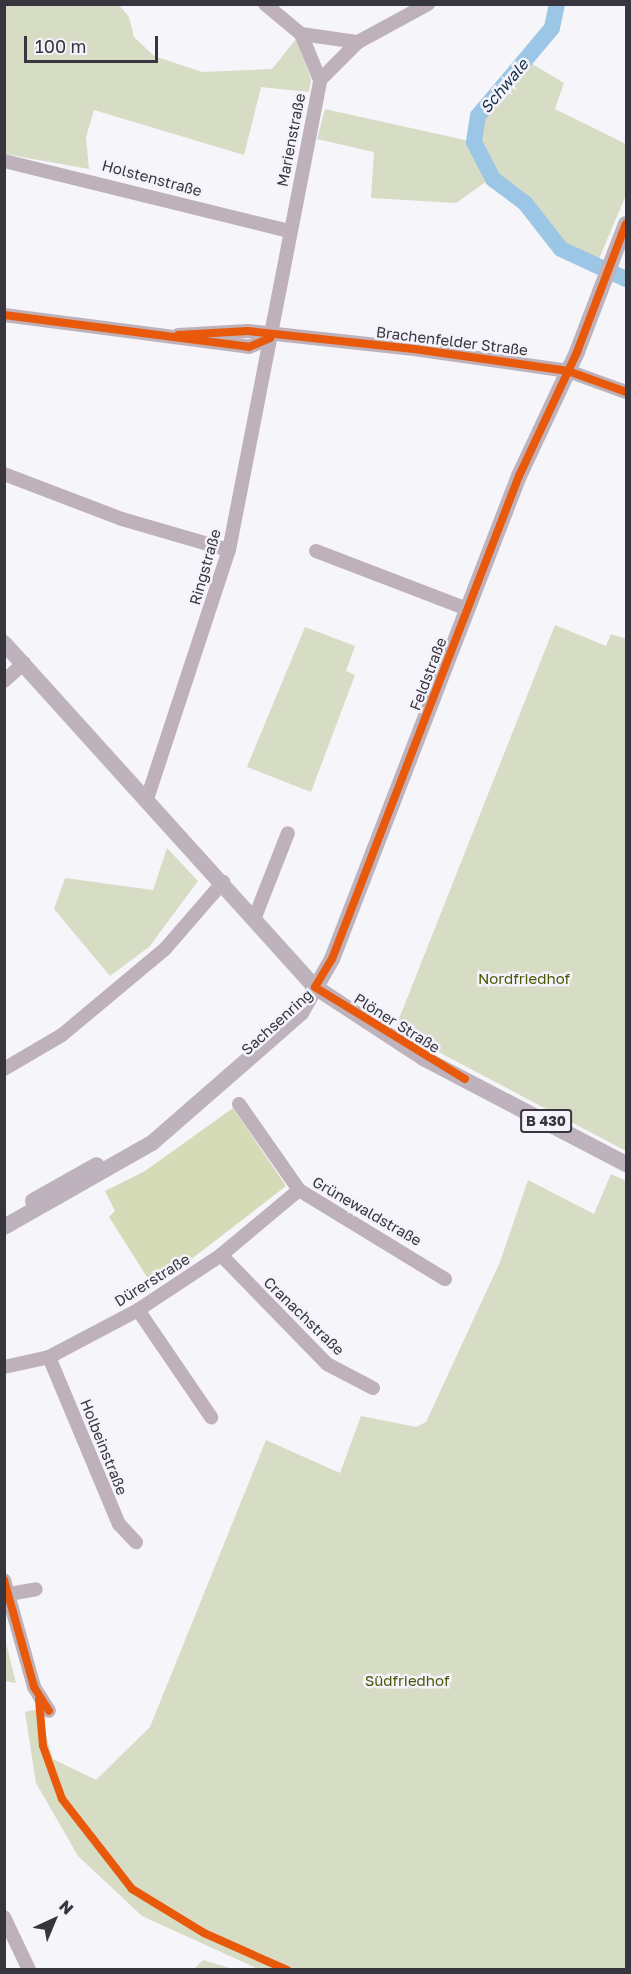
<!DOCTYPE html>
<meta charset="utf-8">
<style>
body{margin:0}
#map{position:relative;width:631px;height:1974px;overflow:hidden;background:#f5f5fa;font-family:"Golos Text",sans-serif}
div>[style]{position:absolute}
[style*='--x']{left:calc(var(--x)*1px);top:calc(var(--y)*1px);width:calc(var(--w)*1px);rotate:calc(var(--a)*1deg)}
.green>*{inset:0;background:#d7dcc5}
.forest>*{inset:0;background:#d5dbb7}
.river>*{height:16px;margin:-8px;padding:0 8px;transform-origin:8px;border-radius:8px;background:#9bc6e6}
.minor>*{height:14px;margin:-7px;padding:0 7px;transform-origin:7px;border-radius:7px;background:#beb1b9}
.major>*{height:16px;margin:-8px;padding:0 8px;transform-origin:8px;border-radius:8px;background:#beb3bd}
.cycleway>*{height:8px;margin:-4px;padding:0 4px;transform-origin:4px;border-radius:4px;background:#e8590c}
span{translate:-50% -50%;white-space:nowrap;text-align:center;line-height:1.15;-webkit-text-stroke:5px #f4f3fc;paint-order:stroke}
.shield-label span{padding:2px 4px;background:#f4f3fc;border:2px solid;border-radius:4px;-webkit-text-stroke-width:0}
.shield-label{font-size:14px;color:#37363e;font-weight:700}
.street-label{font-size:15px;color:#37363e}
.park-label{font-size:15px;color:#4d5603}
.water-label{font-size:16px;color:#143043;font-style:italic}
.frame{position:absolute;inset:0;border:6px solid #37363e;pointer-events:none}
.north{position:absolute;left:24px;top:1890px;width:60px;height:60px;-webkit-text-stroke:4px #f4f3fc;paint-order:stroke;rotate:44deg;font-size:16px;font-weight:700;line-height:24px;text-align:center;color:#37363e}
.north::after{content:'';display:block;margin:auto;width:21px;height:27px;background:#37363e;clip-path:polygon(50% 0,100% 100%,50% 72%,0 100%)}
.scale{position:absolute;left:24px;top:36px;width:134px;height:27px;box-sizing:border-box;border:3px solid #37363e;border-top:0;padding-left:8px;font-size:18px;line-height:21px;white-space:nowrap;color:#37363e;-webkit-text-stroke:4px #f4f3fc;paint-order:stroke}
</style>
<div id="map">
<div class="green">
<i style="clip-path:polygon(4px 5px,119px 5px,129px 17px,134px 37px,154px 56px,202px 72px,272px 69px,296px 39px,311px 79px,309px 92px,261px 87px,244px 155px,94px 110px,86px 137px,89px 169px,5px 154px)"></i>
<i style="clip-path:polygon(524px 59px,564px 83px,555px 109px,626px 144px,626px 195px,593px 273px,555px 249px,523px 203px,487px 181px,456px 203px,371px 198px,374px 152px,317px 139px,325px 109px,474px 142px,478px 116px)"></i>
<i style="clip-path:polygon(555px 625px,606px 646px,611px 634px,626px 639px,626px 1151px,395px 1029px)"></i>
<i style="clip-path:polygon(305px 627px,355px 646px,346px 671px,355px 675px,311px 792px,247px 767px)"></i>
<i style="clip-path:polygon(167px 848px,198px 881px,149px 947px,110px 976px,54px 909px,65px 878px,153px 890px)"></i>
<i style="clip-path:polygon(611px 1174px,626px 1181px,626px 1969px,258px 1969px,142px 1916px,78px 1856px,36px 1783px,25px 1712px,38px 1709px,53px 1759px,96px 1780px,150px 1727px,266px 1440px,340px 1473px,361px 1416px,416px 1427px,426px 1422px,500px 1262px,528px 1180px,594px 1214px)"></i>
<i style="clip-path:polygon(4px 1639px,5px 1639px,16px 1683px,5px 1681px)"></i>
<i style="clip-path:polygon(203px 1960px,233px 1969px,194px 1969px)"></i>
</div>
<div class="forest">
<i style="clip-path:polygon(233px 1108px,286px 1186px,154px 1288px,109px 1217px,115px 1211px,105px 1191px,145px 1171px)"></i>
</div>
<div class="river">
<i style="--x:557;--y:4;--w:25;--a:102"></i>
<i style="--x:552;--y:28;--w:115;--a:130.1"></i>
<i style="--x:478;--y:116;--w:26;--a:99"></i>
<i style="--x:474;--y:142;--w:42;--a:62.8"></i>
<i style="--x:493;--y:179;--w:40;--a:37"></i>
<i style="--x:525;--y:203;--w:58;--a:52"></i>
<i style="--x:561;--y:249;--w:72;--a:24.8"></i>
</div>
<div class="minor">
<i style="--x:265;--y:4;--w:47;--a:39.8"></i>
<i style="--x:320;--y:80;--w:50;--a:-112.4"></i>
<i style="--x:301;--y:34;--w:58;--a:8"></i>
<i style="--x:4;--y:161;--w:294;--a:13.8"></i>
<i style="--x:4;--y:315;--w:247;--a:7.4"></i>
<i style="--x:249;--y:347;--w:23;--a:-23"></i>
<i style="--x:178;--y:335;--w:70;--a:-3.3"></i>
<i style="--x:248;--y:331;--w:167;--a:6.2"></i>
<i style="--x:414;--y:349;--w:156;--a:8.1"></i>
<i style="--x:568;--y:371;--w:62;--a:19.9"></i>
<i style="--x:4;--y:474;--w:126;--a:20.9"></i>
<i style="--x:122;--y:519;--w:111;--a:16.2"></i>
<i style="--x:316;--y:551;--w:162;--a:21"></i>
<i style="--x:4;--y:681;--w:27;--a:-42"></i>
<i style="--x:147;--y:799;--w:262;--a:-71.8"></i>
<i style="--x:229;--y:550;--w:479;--a:-79"></i>
<i style="--x:320;--y:80;--w:54;--a:-45"></i>
<i style="--x:358;--y:42;--w:80;--a:-28.5"></i>
<i style="--x:255;--y:917;--w:90;--a:-68.6"></i>
<i style="--x:4;--y:1069;--w:67;--a:-30.4"></i>
<i style="--x:62;--y:1035;--w:134;--a:-39.9"></i>
<i style="--x:165;--y:949;--w:89;--a:-49.1"></i>
<i style="--x:239;--y:1104;--w:105;--a:55.1"></i>
<i style="--x:299;--y:1190;--w:171;--a:31.4"></i>
<i style="--x:221;--y:1255;--w:152;--a:45.8"></i>
<i style="--x:327;--y:1364;--w:52;--a:27.6"></i>
<i style="--x:138;--y:1310;--w:130;--a:55.7"></i>
<i style="--x:49;--y:1357;--w:181;--a:67.3"></i>
<i style="--x:119;--y:1524;--w:25;--a:47"></i>
<i style="--x:4;--y:1367;--w:46;--a:-12.5"></i>
<i style="--x:49;--y:1357;--w:101;--a:-27.8"></i>
<i style="--x:138;--y:1310;--w:100;--a:-33.5"></i>
<i style="--x:221;--y:1255;--w:102;--a:-39.8"></i>
<i style="--x:4;--y:1580;--w:111;--a:74.3"></i>
<i style="--x:34;--y:1687;--w:28;--a:58"></i>
<i style="--x:9;--y:1594;--w:27;--a:-10"></i>
<i style="--x:4;--y:1917;--w:59;--a:64.7"></i>
</div>
<div class="major">
<i style="--x:4;--y:643;--w:464;--a:47.9"></i>
<i style="--x:315;--y:987;--w:131;--a:33.2"></i>
<i style="--x:425;--y:1059;--w:227;--a:27.6"></i>
<i style="--x:33;--y:1201;--w:73;--a:-29.4"></i>
<i style="--x:4;--y:1227;--w:170;--a:-29.6"></i>
<i style="--x:152;--y:1143;--w:198;--a:-41.1"></i>
<i style="--x:301;--y:1013;--w:62;--a:-60.1"></i>
<i style="--x:332;--y:959;--w:518;--a:-68.84"></i>
<i style="--x:519;--y:476;--w:137;--a:-64.9"></i>
<i style="--x:577;--y:352;--w:137;--a:-69.1"></i>
</div>
<div class="cycleway">
<i style="--x:4;--y:315;--w:247;--a:7.4"></i>
<i style="--x:249;--y:347;--w:23;--a:-23"></i>
<i style="--x:178;--y:335;--w:70;--a:-3.3"></i>
<i style="--x:248;--y:331;--w:167;--a:6.2"></i>
<i style="--x:414;--y:349;--w:156;--a:8.1"></i>
<i style="--x:568;--y:371;--w:62;--a:19.9"></i>
<i style="--x:465;--y:1079;--w:176;--a:-148.5"></i>
<i style="--x:315;--y:987;--w:33;--a:-59"></i>
<i style="--x:332;--y:959;--w:518;--a:-68.84"></i>
<i style="--x:519;--y:476;--w:137;--a:-64.9"></i>
<i style="--x:577;--y:352;--w:137;--a:-69.1"></i>
<i style="--x:4;--y:1580;--w:111;--a:74.3"></i>
<i style="--x:34;--y:1687;--w:28;--a:58"></i>
<i style="--x:39;--y:1700;--w:46;--a:85"></i>
<i style="--x:43;--y:1746;--w:56;--a:70.3"></i>
<i style="--x:62;--y:1799;--w:114;--a:52.1"></i>
<i style="--x:132;--y:1889;--w:84;--a:31.4"></i>
<i style="--x:204;--y:1933;--w:91;--a:24"></i>
</div>
<div class="shield-label">
<span style="left:546px;top:1121px">B 430</span>
</div>
<div class="street-label">
<span style="left:291px;top:140px;rotate:-79deg">Marienstraße</span>
<span style="left:152px;top:178px;rotate:15deg">Holstenstraße</span>
<span style="left:452px;top:341px;rotate:7deg">Brachenfelder Straße</span>
<span style="left:205px;top:567px;rotate:-74deg">Ringstraße</span>
<span style="left:428px;top:674px;rotate:-69deg">Feldstraße</span>
<span style="left:277px;top:1022px;rotate:-42deg">Sachsenring</span>
<span style="left:397px;top:1023px;rotate:32deg">Plöner Straße</span>
<span style="left:367px;top:1211px;rotate:30deg">Grünewaldstraße</span>
<span style="left:152px;top:1280px;rotate:-32deg">Dürerstraße</span>
<span style="left:304px;top:1316px;rotate:44deg">Cranachstraße</span>
<span style="left:104px;top:1447px;rotate:68deg">Holbeinstraße</span>
</div>
<div class="park-label">
<span style="left:524px;top:979px">Nordfriedhof</span>
<span style="left:407px;top:1681px">Südfriedhof</span>
</div>
<div class="water-label">
<span style="left:504px;top:86px;rotate:-50deg">Schwale</span>
</div>
<div class="frame"></div>
<div class="north">N</div>
<div class="scale">100 m</div>
</div>
